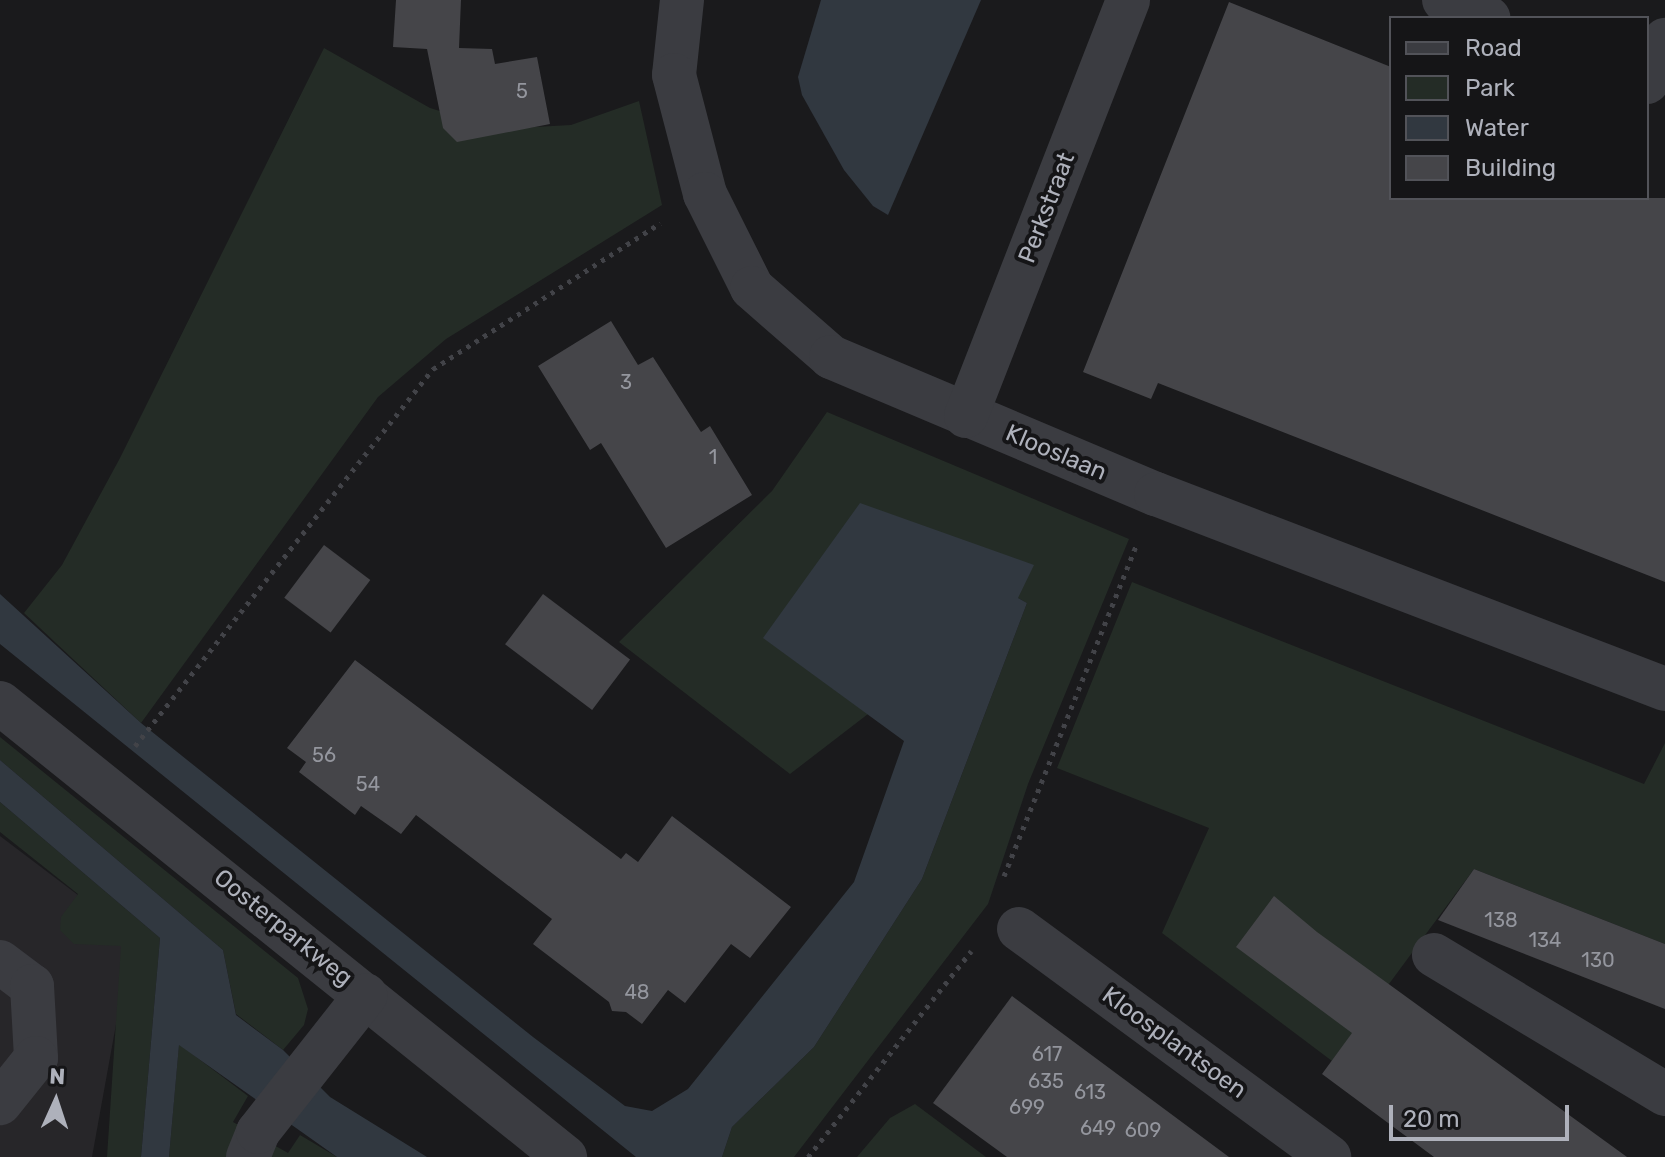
<!DOCTYPE html>
<style>
body{margin:0}
#map{position:relative;width:1665px;height:1157px;overflow:hidden;background:#1a1a1c;font-family:Rubik,sans-serif}
div>[style]{position:absolute}
[style*='--x']{left:calc(var(--x)*1px);top:calc(var(--y)*1px);width:calc(var(--w)*1px);rotate:calc(var(--a)*1deg)}
.built>*{inset:0;background:#272629}
.green>*{inset:0;background:#242c26}
.water>*{inset:0;background:#313840}
.building>*{inset:0;background:#454549;transform-origin:0 0}
.path>*{height:5px;margin-top:-2.5px;transform-origin:0;background:repeating-linear-gradient(90deg,#424348 0 4px,transparent 0 10px)}
.minor>*{height:44px;margin:-22px;padding:0 22px;transform-origin:22px;border-radius:22px;background:#3b3c41}
span{translate:-50% -50%;white-space:nowrap;text-align:center;line-height:1.15;-webkit-text-stroke:8px #151517;paint-order:stroke}
.number-label{font-size:20px;color:#94969e}
.number-label span{-webkit-text-stroke-width:0}
.street-label{font-size:24px;color:#aeb1bb}
.legend{position:absolute;left:1389px;top:16px;width:260px;height:184px;box-sizing:border-box;background:#151517;border:2px solid #525359;margin:0;padding:10px 14px;list-style:none;font-size:24px;color:#aeb1bb}
.legend li{display:flex;align-items:center;gap:16px;height:40px}
.legend b{width:40px;border:2px solid #525359}
.north{position:absolute;left:16px;top:1061px;width:80px;height:80px;-webkit-text-stroke:6px #151517;paint-order:stroke;rotate:3deg;font-size:22px;font-weight:700;line-height:32px;text-align:center;color:#aeb1bb}
.north::after{content:'';display:block;margin:auto;width:28px;height:36px;background:#aeb1bb;clip-path:polygon(50% 0,100% 100%,50% 72%,0 100%)}
.scale{position:absolute;left:1389px;top:1105px;width:180px;height:36px;box-sizing:border-box;border:4px solid #aeb1bb;border-top:0;padding-left:10px;font-size:24px;line-height:28px;white-space:nowrap;color:#aeb1bb;-webkit-text-stroke:6px #151517;paint-order:stroke}
</style>
<div id="map">
<div class="built">
<i style="clip-path:polygon(0 836px,132px 936px,92px 1157px,0 1157px)"></i>
</div>
<div class="green">
<i style="clip-path:polygon(324px 48px,430px 108px,498px 129px,571px 125px,639px 101px,662px 205px,446px 339px,378px 397px,141px 723px,24px 613px,62px 565px,120px 458px)"></i>
<i style="clip-path:polygon(827px 412px,1129px 539px,1028px 784px,988px 904px,794px 1157px,722px 1157px,732px 1127px,814px 1047px,922px 879px,1027px 603px,1018px 598px,764px 638px,868px 714px,790px 774px,619px 642px,772px 491px)"></i>
<i style="clip-path:polygon(1132px 582px,1644px 784px,1665px 743px,1665px 944px,1474px 869px,1332px 1061px,1162px 933px,1209px 828px,1057px 768px)"></i>
<i style="clip-path:polygon(0 737px,298px 978px,308px 1009px,304px 1025px,283px 1050px,236px 1014px,223px 950px,0 760px)"></i>
<i style="clip-path:polygon(0 802px,160px 938px,141px 1157px,107px 1157px,121px 946px,74px 944px,60px 930px,61px 917px,78px 894px,0 832px)"></i>
<i style="clip-path:polygon(179px 1044px,248px 1096px,233px 1122px,288px 1153px,300px 1135px,337px 1157px,169px 1157px)"></i>
<i style="clip-path:polygon(915px 1104px,986px 1157px,857px 1157px,890px 1118px)"></i>
</div>
<div class="water">
<i style="clip-path:polygon(821px 0,981px 0,888px 215px,873px 206px,844px 170px,802px 95px,798px 77px)"></i>
<i style="clip-path:polygon(860px 503px,1034px 565px,1018px 598px,1027px 603px,922px 879px,814px 1047px,732px 1127px,722px 1157px,636px 1157px,0 644px,0 594px,141px 723px,533px 1037px,625px 1106px,652px 1111px,688px 1089px,854px 882px,904px 741px,763px 638px)"></i>
<i style="clip-path:polygon(0 760px,223px 950px,236px 1015px,283px 1050px,330px 1097px,427px 1157px,337px 1157px,179px 1045px,169px 1157px,141px 1157px,160px 938px,0 802px)"></i>
</div>
<div class="building">
<i style="clip-path:polygon(396px 0,461px 0,459px 48px,492px 49px,495px 64px,537px 57px,550px 124px,457px 142px,443px 128px,427px 49px,393px 47px)"></i>
<i style="clip-path:polygon(1229px 2px,1391px 67px,1391px 198px,1665px 198px,1665px 582px,1158px 383px,1151px 399px,1083px 372px)"></i>
<i style="clip-path:polygon(611px 321px,638px 365px,653px 357px,701px 432px,710px 426px,752px 495px,666px 548px,601px 443px,590px 450px,538px 366px)"></i>
<i style="left:324px;top:545px;width:58px;height:66px;rotate:37deg"></i>
<i style="left:543px;top:594px;width:109px;height:63px;rotate:37deg"></i>
<i style="clip-path:polygon(355px 660px,621px 859px,626px 853px,638px 862px,672px 816px,791px 907px,750px 958px,731px 944px,685px 1003px,668px 990px,642px 1024px,626px 1012px,612px 1011px,609px 1002px,533px 944px,552px 919px,416px 815px,401px 834px,361px 806px,355px 815px,299px 772px,306px 762px,287px 748px)"></i>
<i style="clip-path:polygon(1474px 869px,1665px 944px,1665px 1009px,1438px 920px)"></i>
<i style="clip-path:polygon(1274px 896px,1317px 932px,1627px 1157px,1434px 1157px,1322px 1074px,1352px 1033px,1236px 947px)"></i>
<i style="clip-path:polygon(1012px 996px,1229px 1157px,1007px 1157px,933px 1103px)"></i>
</div>
<div class="path">
<i style="--x:135;--y:746;--w:481;--a:-51.7"></i>
<i style="--x:433;--y:369;--w:270;--a:-32.7"></i>
<i style="--x:1004;--y:876;--w:358;--a:-68.2"></i>
<i style="--x:808;--y:1157;--w:263;--a:-51.6"></i>
</div>
<div class="minor">
<i style="--x:682;--y:0;--w:75;--a:96.1"></i>
<i style="--x:674;--y:75;--w:123;--a:75.4"></i>
<i style="--x:705;--y:194;--w:105;--a:63.4"></i>
<i style="--x:752;--y:288;--w:105;--a:41.1"></i>
<i style="--x:831;--y:357;--w:353;--a:22.9"></i>
<i style="--x:1156;--y:494;--w:545;--a:20.96"></i>
<i style="--x:1444;--y:0;--w:48;--a:22.2"></i>
<i style="--x:1647;--y:82;--w:46;--a:-66.8"></i>
<i style="--x:966;--y:416;--w:446;--a:-68.7"></i>
<i style="--x:0;--y:703;--w:725;--a:38.78"></i>
<i style="--x:1019;--y:929;--w:385;--a:36.3"></i>
<i style="--x:1434;--y:955;--w:270;--a:31"></i>
<i style="--x:0;--y:962;--w:40;--a:37"></i>
<i style="--x:32;--y:986;--w:72;--a:86.8"></i>
<i style="--x:36;--y:1058;--w:58;--a:128.7"></i>
<i style="--x:248;--y:1157;--w:27;--a:-68"></i>
<i style="--x:258;--y:1132;--w:174;--a:-51.8"></i>
</div>
<div class="number-label">
<span style="left:522px;top:91px">5</span>
<span style="left:626px;top:382px">3</span>
<span style="left:713px;top:457px">1</span>
<span style="left:324px;top:755px">56</span>
<span style="left:368px;top:784px">54</span>
<span style="left:1501px;top:920px">138</span>
<span style="left:1545px;top:940px">134</span>
<span style="left:1598px;top:960px">130</span>
<span style="left:637px;top:992px">48</span>
<span style="left:1047px;top:1054px">617</span>
<span style="left:1046px;top:1081px">635</span>
<span style="left:1090px;top:1092px">613</span>
<span style="left:1027px;top:1107px">699</span>
<span style="left:1098px;top:1128px">649</span>
<span style="left:1143px;top:1130px">609</span>
</div>
<div class="street-label">
<span style="left:1047px;top:208px;rotate:-69deg">Perkstraat</span>
<span style="left:1056px;top:453px;rotate:23deg">Klooslaan</span>
<span style="left:283px;top:928px;rotate:39deg">Oosterparkweg</span>
<span style="left:1174px;top:1043px;rotate:36deg">Kloosplantsoen</span>
</div>
<ul class="legend">
<li><b style="height:10px;background:#3b3c41"></b>Road</li>
<li><b style="height:22px;background:#242c26"></b>Park</li>
<li><b style="height:22px;background:#313840"></b>Water</li>
<li><b style="height:22px;background:#454549"></b>Building</li>
</ul>
<div class="north">N</div>
<div class="scale">20 m</div>
</div>
